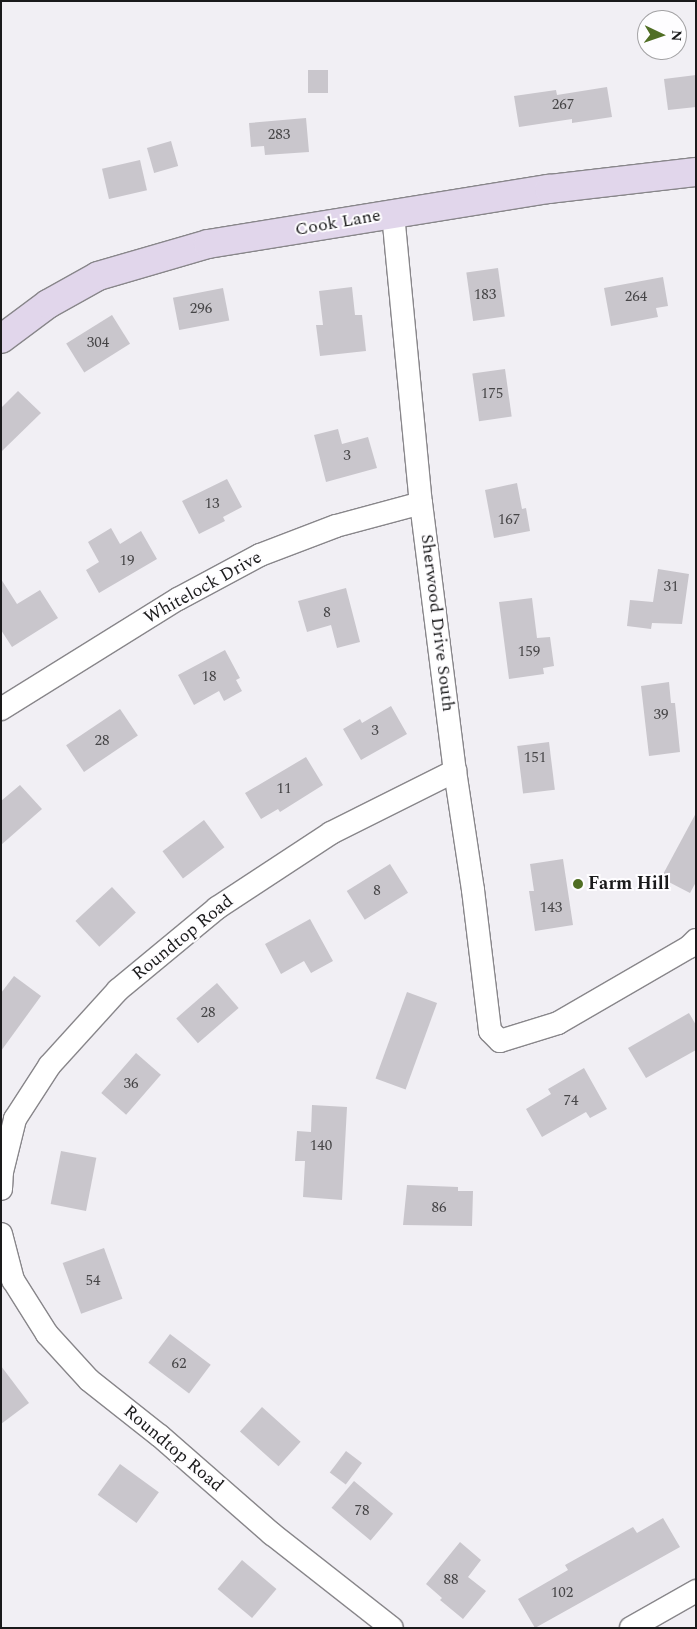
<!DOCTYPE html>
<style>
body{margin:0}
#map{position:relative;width:697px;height:1629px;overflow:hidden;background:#f1eff4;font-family:Spectral,serif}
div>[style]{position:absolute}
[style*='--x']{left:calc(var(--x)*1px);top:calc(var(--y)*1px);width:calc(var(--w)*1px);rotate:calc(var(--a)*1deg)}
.building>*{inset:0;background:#c9c6cc;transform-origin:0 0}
.roads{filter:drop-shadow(1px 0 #88868a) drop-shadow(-1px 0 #88868a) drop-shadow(0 1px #88868a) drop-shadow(0 -1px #88868a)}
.street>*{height:22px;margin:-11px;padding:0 11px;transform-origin:11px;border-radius:11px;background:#fff}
.secondary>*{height:28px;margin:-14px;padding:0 14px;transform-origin:14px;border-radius:14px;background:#e1d6eb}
.dots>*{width:14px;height:14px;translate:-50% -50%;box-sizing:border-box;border:2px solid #fefdff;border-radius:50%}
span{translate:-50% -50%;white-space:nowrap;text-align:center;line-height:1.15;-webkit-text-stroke:4px #fefdff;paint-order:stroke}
.number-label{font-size:15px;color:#464547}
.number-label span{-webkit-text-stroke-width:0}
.street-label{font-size:18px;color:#1a1a1b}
.poi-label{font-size:18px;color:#1a1a1b;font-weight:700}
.left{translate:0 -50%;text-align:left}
.frame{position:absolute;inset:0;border:2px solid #1a1a1b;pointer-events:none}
.north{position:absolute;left:637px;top:10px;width:50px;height:50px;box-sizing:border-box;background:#fefdff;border:1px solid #a3a2a4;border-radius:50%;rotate:93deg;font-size:14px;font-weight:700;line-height:20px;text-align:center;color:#1a1a1b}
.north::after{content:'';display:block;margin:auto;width:18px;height:22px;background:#506e24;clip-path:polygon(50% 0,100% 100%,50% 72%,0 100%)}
</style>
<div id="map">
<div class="building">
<i style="left:308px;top:70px;width:20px;height:23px"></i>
<i style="clip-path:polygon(696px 75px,696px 107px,668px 110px,664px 79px)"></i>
<i style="clip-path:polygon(607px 87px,612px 117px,572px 123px,572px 119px,519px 127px,514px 96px,556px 90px,557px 95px)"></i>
<i style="clip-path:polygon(306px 118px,309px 152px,265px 155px,264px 146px,251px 147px,249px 123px)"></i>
<i style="left:171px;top:141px;width:26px;height:25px;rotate:74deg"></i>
<i style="left:140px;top:160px;width:31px;height:39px;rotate:77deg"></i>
<i style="left:498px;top:268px;width:49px;height:32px;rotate:82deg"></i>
<i style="clip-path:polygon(663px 277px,668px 306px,656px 308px,658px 317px,611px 326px,604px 288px)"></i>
<i style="clip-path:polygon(352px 287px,355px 315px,362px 315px,366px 351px,320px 356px,316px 325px,323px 325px,319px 291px)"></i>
<i style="left:223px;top:288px;width:33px;height:51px;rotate:79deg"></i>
<i style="left:112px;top:315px;width:34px;height:54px;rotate:58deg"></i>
<i style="left:505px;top:369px;width:48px;height:33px;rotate:82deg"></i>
<i style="clip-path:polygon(18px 391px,41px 413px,1px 452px,1px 408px)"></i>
<i style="clip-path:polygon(338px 429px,342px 444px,368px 437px,377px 468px,326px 482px,314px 435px)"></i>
<i style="clip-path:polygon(227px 479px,242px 507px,223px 517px,225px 521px,199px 534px,182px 501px)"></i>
<i style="clip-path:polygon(517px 483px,522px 509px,526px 508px,530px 531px,494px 538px,485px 490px)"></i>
<i style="clip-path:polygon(111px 528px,120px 544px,141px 531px,157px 559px,99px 593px,86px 570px,99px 562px,88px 542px)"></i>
<i style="clip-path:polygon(658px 569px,689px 574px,682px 624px,652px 623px,651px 629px,627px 626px,630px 600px,653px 602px)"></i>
<i style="clip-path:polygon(1px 579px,17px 604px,40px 590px,58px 618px,12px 647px,1px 630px)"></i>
<i style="clip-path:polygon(346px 588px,360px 642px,337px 648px,331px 625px,307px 632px,298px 601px)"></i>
<i style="clip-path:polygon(532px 598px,537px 638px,550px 637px,554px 666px,543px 668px,544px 674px,509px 679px,499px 602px)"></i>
<i style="clip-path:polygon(225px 650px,240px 678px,236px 680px,242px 691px,224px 701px,219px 691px,194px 705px,178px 675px)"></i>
<i style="clip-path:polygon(669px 682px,671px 703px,675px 703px,680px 752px,649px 756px,641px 686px)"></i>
<i style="clip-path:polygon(391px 706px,407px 734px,361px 760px,343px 729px,360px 719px,362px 723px)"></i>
<i style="left:120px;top:709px;width:32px;height:65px;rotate:56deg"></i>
<i style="left:549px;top:742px;width:48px;height:32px;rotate:83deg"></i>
<i style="clip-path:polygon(306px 757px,323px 785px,280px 812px,278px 809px,261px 819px,245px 793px)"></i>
<i style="clip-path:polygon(20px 785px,42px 809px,1px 845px,1px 801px)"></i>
<i style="clip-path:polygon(696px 813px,696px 882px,690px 893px,661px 878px)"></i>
<i style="left:204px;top:820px;width:34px;height:52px;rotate:53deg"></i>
<i style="clip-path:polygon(563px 859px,573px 925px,535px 931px,529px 891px,534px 891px,530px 864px)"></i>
<i style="left:390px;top:864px;width:34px;height:51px;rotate:58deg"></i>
<i style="left:112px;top:887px;width:35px;height:50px;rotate:47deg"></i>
<i style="clip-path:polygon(310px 919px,333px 961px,311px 973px,304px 961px,281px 974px,265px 944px)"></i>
<i style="clip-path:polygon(14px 976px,41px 996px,1px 1051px,1px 993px)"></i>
<i style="left:217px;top:983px;width:33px;height:54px;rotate:49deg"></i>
<i style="left:407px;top:992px;width:32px;height:92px;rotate:20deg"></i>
<i style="clip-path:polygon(689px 1013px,696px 1025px,696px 1050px,646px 1078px,628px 1048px)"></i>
<i style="left:136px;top:1053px;width:33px;height:53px;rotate:41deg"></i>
<i style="clip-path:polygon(584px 1068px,607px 1109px,590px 1118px,586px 1112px,542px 1137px,526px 1109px,551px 1094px,548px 1089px)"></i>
<i style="clip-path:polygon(312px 1105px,347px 1107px,342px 1200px,303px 1197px,305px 1161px,295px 1161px,297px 1131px,311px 1132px)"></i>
<i style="left:61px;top:1151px;width:36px;height:54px;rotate:11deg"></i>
<i style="clip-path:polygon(407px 1185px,458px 1187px,458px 1191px,473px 1191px,472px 1226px,403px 1225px)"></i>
<i style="left:104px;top:1248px;width:54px;height:44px;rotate:70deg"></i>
<i style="left:170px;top:1334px;width:51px;height:36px;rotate:37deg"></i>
<i style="clip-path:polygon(1px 1366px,29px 1403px,1px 1424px)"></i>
<i style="left:262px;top:1407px;width:52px;height:33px;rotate:42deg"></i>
<i style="left:346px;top:1451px;width:20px;height:27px;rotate:37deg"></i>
<i style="left:120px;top:1464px;width:48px;height:38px;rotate:36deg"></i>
<i style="left:354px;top:1481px;width:51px;height:35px;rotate:40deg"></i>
<i style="clip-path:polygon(663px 1518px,680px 1547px,535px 1628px,518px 1599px,568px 1570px,565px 1565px,633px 1527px,637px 1533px)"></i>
<i style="clip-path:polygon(460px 1542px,481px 1560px,468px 1577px,486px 1591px,463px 1619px,440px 1600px,442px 1598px,426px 1584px)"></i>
<i style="left:242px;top:1560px;width:45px;height:38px;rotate:40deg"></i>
</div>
<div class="roads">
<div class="street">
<i style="--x:393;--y:214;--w:290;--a:84.5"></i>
<i style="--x:421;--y:503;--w:270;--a:82.8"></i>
<i style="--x:455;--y:771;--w:120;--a:81.4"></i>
<i style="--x:473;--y:890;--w:142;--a:83.1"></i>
<i style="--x:490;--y:1031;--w:14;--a:45"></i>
<i style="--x:500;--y:1041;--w:61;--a:-17.2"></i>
<i style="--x:558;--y:1023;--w:151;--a:-30.1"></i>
<i style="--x:689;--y:947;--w:10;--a:-45"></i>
<i style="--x:1;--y:709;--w:208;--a:-31.9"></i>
<i style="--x:178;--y:599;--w:93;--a:-28.2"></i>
<i style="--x:260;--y:555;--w:81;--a:-20.9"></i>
<i style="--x:336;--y:526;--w:88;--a:-15.1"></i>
<i style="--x:1;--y:1189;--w:17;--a:-87"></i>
<i style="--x:2;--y:1172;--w:55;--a:-76.2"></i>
<i style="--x:15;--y:1119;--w:64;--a:-57.1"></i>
<i style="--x:50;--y:1065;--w:101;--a:-47.8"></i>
<i style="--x:118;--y:990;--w:129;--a:-39.6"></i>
<i style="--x:217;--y:908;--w:136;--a:-33.3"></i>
<i style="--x:331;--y:833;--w:139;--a:-26.6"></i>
<i style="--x:1;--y:1234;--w:48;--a:75.4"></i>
<i style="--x:13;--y:1280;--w:64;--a:57.8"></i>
<i style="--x:47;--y:1334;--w:62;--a:47.6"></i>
<i style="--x:89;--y:1380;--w:90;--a:38.3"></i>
<i style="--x:160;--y:1436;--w:149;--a:41.2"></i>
<i style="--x:272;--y:1534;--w:152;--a:38.1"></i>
<i style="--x:631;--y:1628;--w:75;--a:-29.6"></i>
</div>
<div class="secondary">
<i style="--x:1;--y:339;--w:59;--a:-36.7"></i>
<i style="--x:48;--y:304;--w:57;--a:-29.2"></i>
<i style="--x:98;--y:276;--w:115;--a:-16.2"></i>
<i style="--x:208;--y:244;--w:345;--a:-9.2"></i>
<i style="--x:549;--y:189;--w:148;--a:-6.6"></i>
</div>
</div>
<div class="dots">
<i style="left:578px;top:884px;background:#506e24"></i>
</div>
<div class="number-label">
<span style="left:563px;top:105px">267</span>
<span style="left:279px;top:135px">283</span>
<span style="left:485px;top:295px">183</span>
<span style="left:636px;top:297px">264</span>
<span style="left:201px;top:309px">296</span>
<span style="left:98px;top:343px">304</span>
<span style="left:492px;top:394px">175</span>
<span style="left:347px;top:456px">3</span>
<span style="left:212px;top:504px">13</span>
<span style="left:509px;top:520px">167</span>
<span style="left:127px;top:561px">19</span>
<span style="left:671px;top:587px">31</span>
<span style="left:327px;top:613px">8</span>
<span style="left:529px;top:652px">159</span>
<span style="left:209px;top:677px">18</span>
<span style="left:661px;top:715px">39</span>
<span style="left:375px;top:731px">3</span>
<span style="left:102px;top:741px">28</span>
<span style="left:535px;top:758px">151</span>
<span style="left:284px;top:789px">11</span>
<span style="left:377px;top:891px">8</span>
<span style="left:551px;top:908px">143</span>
<span style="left:208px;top:1013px">28</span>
<span style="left:131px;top:1084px">36</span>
<span style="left:571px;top:1101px">74</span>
<span style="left:321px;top:1146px">140</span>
<span style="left:439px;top:1208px">86</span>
<span style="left:93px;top:1281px">54</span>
<span style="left:179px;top:1364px">62</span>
<span style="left:362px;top:1511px">78</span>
<span style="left:451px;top:1580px">88</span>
<span style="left:562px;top:1593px">102</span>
</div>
<div class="street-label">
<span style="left:338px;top:223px;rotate:-10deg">Cook Lane</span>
<span style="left:203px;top:588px;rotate:-29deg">Whitelock Drive</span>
<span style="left:437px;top:623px;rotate:83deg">Sherwood Drive South</span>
<span style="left:183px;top:938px;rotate:-39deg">Roundtop Road</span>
<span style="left:173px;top:1449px;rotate:40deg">Roundtop Road</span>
</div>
<div class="poi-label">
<span class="left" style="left:588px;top:884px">Farm Hill</span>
</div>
<div class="frame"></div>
<div class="north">N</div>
</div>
